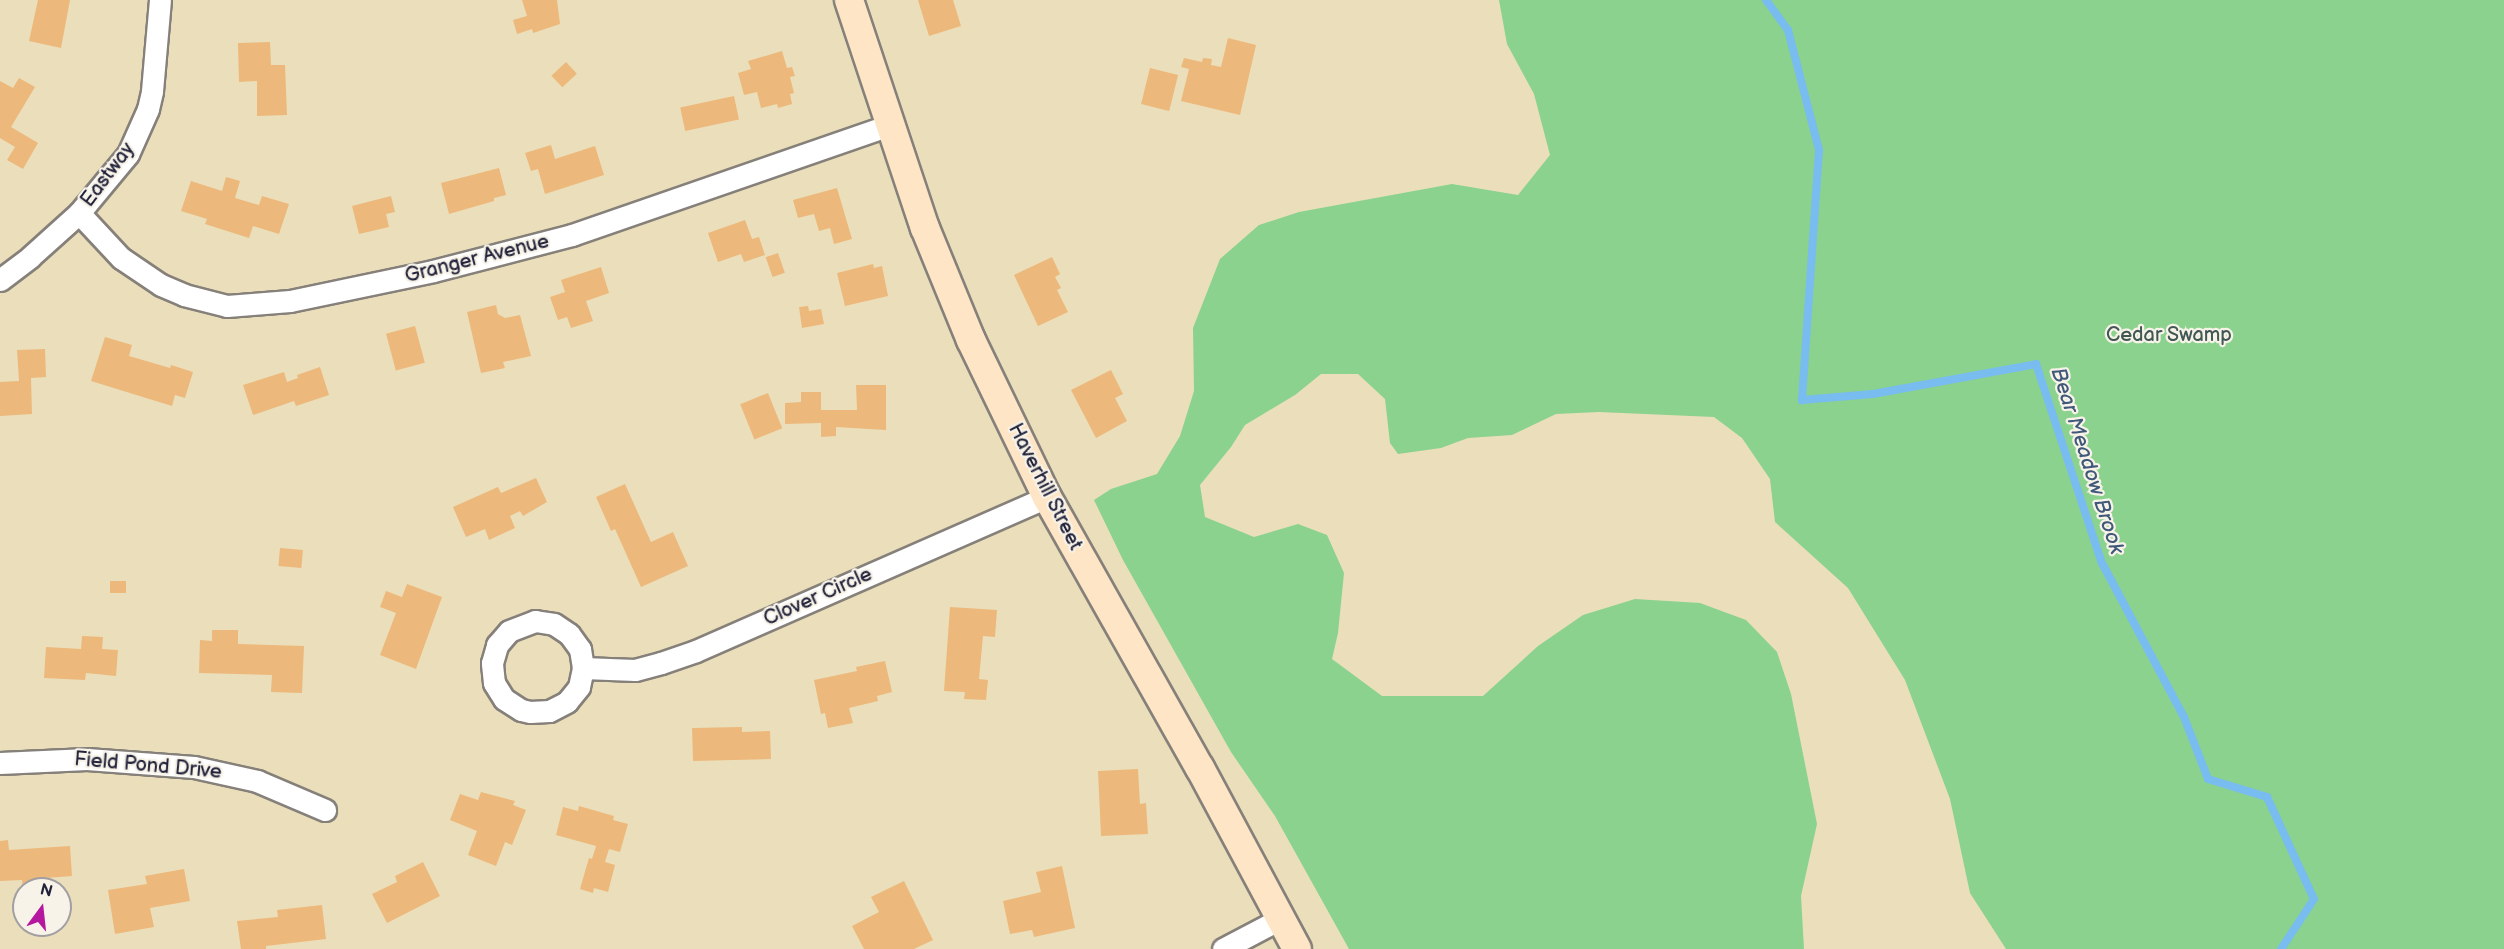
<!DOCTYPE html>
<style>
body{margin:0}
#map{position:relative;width:2504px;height:949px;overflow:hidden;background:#eadfba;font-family:"Balsamiq Sans",sans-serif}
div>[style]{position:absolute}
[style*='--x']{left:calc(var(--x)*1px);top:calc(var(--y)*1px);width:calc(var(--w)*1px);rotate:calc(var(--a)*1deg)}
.green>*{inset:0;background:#8ad28e}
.stream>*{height:8px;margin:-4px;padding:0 4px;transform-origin:4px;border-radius:4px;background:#79bcef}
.building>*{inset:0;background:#edb87b;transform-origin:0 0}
.roads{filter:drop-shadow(2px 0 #86807a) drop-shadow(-2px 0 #86807a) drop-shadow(0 2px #86807a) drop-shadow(0 -2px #86807a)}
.street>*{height:21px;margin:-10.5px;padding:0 10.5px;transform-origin:10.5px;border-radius:10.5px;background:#fff}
.secondary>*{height:28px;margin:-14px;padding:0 14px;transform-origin:14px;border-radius:14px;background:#fde5c5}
span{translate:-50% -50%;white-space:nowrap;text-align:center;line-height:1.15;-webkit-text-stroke:4.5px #f7f3e8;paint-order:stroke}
.street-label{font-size:20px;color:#22223b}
.park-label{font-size:20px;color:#415754}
.water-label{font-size:21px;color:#40587a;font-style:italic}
.north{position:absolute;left:12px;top:877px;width:60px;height:60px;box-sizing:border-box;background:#f7f3e8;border:2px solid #a29fa3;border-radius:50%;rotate:15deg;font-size:16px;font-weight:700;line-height:24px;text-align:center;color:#22223b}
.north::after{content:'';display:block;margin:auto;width:21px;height:27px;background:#b5179e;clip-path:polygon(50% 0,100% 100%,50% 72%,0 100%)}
</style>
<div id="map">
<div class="green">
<i style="clip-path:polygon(1499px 0,2504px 0,2504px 949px,2006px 949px,1970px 893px,1950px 799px,1905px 680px,1848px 588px,1775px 522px,1770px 479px,1742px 438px,1714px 417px,1599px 412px,1556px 414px,1512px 435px,1468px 438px,1441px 448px,1398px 454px,1390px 443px,1385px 399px,1358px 374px,1321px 374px,1295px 395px,1245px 425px,1231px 447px,1200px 485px,1205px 517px,1254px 537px,1298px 524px,1327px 535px,1344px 573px,1338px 633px,1332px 659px,1382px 696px,1483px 696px,1538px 646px,1583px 615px,1635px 599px,1700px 603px,1746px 620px,1777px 652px,1791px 694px,1817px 824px,1801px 896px,1804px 949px,1349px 949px,1275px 816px,1231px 752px,1123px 560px,1094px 500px,1111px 489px,1157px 474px,1180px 436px,1194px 391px,1193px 328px,1220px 259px,1259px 225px,1299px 212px,1452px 184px,1518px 195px,1550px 155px,1534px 94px,1507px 44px)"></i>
</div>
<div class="stream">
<i style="--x:1766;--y:0;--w:37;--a:54"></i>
<i style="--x:1788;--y:30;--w:124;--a:75.5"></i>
<i style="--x:1819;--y:150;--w:251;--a:93.9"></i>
<i style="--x:1802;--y:400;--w:71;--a:-4.8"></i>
<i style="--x:1873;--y:394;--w:166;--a:-10.4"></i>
<i style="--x:2036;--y:364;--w:210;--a:71.7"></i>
<i style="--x:2102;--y:563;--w:174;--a:62"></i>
<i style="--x:2184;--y:717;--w:66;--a:68.8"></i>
<i style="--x:2208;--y:779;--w:62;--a:17"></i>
<i style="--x:2267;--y:797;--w:112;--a:65.3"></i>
<i style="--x:2314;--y:899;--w:60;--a:123.4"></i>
</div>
<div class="building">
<i style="clip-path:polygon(38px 0,70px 0,61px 48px,29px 41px)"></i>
<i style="clip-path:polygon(522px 0,557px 0,560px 24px,533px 33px,532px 29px,517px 34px,513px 20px,527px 16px)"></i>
<i style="clip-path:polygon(918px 0,953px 0,961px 26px,929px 36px)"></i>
<i style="clip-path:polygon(1228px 38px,1256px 45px,1240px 115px,1181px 101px,1189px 69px,1181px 67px,1184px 58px,1202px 62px,1203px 58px,1212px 59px,1211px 65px,1221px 67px)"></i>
<i style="clip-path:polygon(270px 42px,271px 65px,285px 65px,287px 115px,257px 116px,257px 81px,239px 82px,238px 43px)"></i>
<i style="clip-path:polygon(782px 51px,787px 68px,792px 67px,795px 76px,790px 77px,794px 93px,790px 94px,792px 104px,778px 108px,777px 104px,761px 108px,757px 92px,744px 95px,738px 73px,751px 69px,748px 61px)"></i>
<i style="left:566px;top:62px;width:16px;height:20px;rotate:47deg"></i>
<i style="left:1150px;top:68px;width:29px;height:37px;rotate:14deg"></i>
<i style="clip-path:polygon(19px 78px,35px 87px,11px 127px,38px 143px,23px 169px,7px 160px,15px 147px,0 138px,0 81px,13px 88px)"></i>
<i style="left:734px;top:96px;width:24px;height:55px;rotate:78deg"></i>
<i style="clip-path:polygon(551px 145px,555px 159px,595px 146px,604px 175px,545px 194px,538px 169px,531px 171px,525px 153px)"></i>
<i style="clip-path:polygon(499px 168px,506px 195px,494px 198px,494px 201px,449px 214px,441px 183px)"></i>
<i style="clip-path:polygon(226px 177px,240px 181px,235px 198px,259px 205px,262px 196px,289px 204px,279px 234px,253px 226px,249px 238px,205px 224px,207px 219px,181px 211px,191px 181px,222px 191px)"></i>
<i style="clip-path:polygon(837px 188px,852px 239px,834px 244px,830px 228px,819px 231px,814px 214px,798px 218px,793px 200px)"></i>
<i style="clip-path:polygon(391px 196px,395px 212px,386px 214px,389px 227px,359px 234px,352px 206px)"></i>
<i style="clip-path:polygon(745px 220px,752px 239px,759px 237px,765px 255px,744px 262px,741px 254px,718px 262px,708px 233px)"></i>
<i style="left:778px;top:253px;width:21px;height:13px;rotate:71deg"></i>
<i style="clip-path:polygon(1052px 257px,1060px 274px,1055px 277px,1061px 288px,1057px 290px,1068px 312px,1038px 326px,1014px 275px)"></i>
<i style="clip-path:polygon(873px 264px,874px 268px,882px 266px,888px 296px,845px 306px,837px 273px)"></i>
<i style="clip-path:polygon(601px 267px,609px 293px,586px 301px,593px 321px,571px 328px,567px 317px,558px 320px,550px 297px,565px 292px,561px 280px)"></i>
<i style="clip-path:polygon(496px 305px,498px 314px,505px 318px,520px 315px,531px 356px,503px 362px,505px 368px,481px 373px,467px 312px)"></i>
<i style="clip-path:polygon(808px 306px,809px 311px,821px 309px,824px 324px,802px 328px,799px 307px)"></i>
<i style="left:415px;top:326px;width:38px;height:30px;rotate:75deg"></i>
<i style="clip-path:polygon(105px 337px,132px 345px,129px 356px,170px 368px,171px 365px,193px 372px,185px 398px,175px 395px,172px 406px,91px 381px)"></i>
<i style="clip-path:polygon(45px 349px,46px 377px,31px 378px,32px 414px,0 416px,0 382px,19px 381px,17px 350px)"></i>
<i style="clip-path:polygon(320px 367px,329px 395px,296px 406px,294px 401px,253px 415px,243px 385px,284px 372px,287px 382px,298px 378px,297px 375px)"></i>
<i style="clip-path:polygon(1111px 370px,1123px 394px,1115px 398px,1127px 421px,1096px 438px,1071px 390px)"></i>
<i style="clip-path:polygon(856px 385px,886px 385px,886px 430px,836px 427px,836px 436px,821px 437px,821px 423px,785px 424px,785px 403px,801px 402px,801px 392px,821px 392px,821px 410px,857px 410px)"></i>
<i style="left:768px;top:393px;width:38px;height:30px;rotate:68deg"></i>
<i style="clip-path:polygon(536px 478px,547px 502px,523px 516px,520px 511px,510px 516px,515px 528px,489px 540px,485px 529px,466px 537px,453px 507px,498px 487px,501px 493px)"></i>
<i style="clip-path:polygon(625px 484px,651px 542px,673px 532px,688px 566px,641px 587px,615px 529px,611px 531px,596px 497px)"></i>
<i style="left:280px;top:548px;width:23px;height:18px;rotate:5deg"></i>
<i style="left:110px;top:581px;width:16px;height:12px"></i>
<i style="clip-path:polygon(407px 584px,442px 597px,416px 669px,380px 655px,396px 613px,380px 607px,386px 591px,402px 597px)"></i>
<i style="clip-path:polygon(950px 607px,997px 610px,995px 637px,983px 636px,979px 679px,988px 680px,986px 700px,964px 699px,965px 692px,944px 691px)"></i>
<i style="clip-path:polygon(212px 630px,238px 630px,238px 644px,304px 646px,302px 693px,271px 692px,272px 675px,199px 673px,200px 640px,212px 641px)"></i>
<i style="clip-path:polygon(82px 636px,103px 637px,102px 649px,118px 650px,116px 676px,86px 673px,85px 680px,44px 678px,46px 647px,81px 649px)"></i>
<i style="clip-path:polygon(885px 661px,892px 692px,877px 696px,878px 701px,849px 708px,853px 723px,828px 728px,825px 713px,821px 714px,814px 680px,857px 671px,856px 667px)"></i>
<i style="clip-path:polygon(742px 727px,742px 732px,770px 731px,771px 759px,693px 761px,692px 728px)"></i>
<i style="clip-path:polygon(1138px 769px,1140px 804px,1146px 803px,1148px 834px,1101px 836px,1098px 771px)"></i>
<i style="clip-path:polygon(481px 792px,515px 801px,513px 805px,526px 810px,512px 845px,505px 842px,496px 866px,468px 855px,477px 831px,450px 820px,460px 794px,478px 800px)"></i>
<i style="clip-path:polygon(579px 806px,614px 816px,613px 820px,628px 824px,620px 852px,609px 849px,605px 862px,615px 865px,608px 892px,594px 888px,593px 893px,580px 889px,589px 858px,592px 859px,596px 846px,556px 835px,563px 807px,578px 811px)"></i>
<i style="clip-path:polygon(8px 840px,9px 850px,70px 846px,72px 876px,46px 878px,46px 889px,23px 889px,22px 880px,0 881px,0 841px)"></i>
<i style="clip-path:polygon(423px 862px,440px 896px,387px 923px,372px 894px,397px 882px,395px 876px)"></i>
<i style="clip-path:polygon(1062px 866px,1075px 928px,1034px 937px,1032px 930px,1010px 934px,1003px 901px,1041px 892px,1036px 872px)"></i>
<i style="clip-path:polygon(184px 869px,190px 901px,150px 908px,154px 927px,115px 934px,108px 890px,147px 884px,145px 876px)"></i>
<i style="clip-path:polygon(904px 881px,933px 940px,914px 949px,864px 949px,852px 926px,879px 912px,871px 897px)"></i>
<i style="clip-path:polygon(322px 905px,326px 939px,266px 946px,266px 949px,241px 949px,237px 921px,278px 917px,277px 910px)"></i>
</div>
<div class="roads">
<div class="street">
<i style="--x:79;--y:213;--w:62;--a:47"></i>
<i style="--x:121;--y:258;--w:48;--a:34"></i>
<i style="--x:161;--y:285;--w:25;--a:23"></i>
<i style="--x:184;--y:295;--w:44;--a:14.3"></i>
<i style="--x:227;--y:306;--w:63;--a:-4.5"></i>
<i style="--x:290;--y:301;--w:146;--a:-11.8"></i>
<i style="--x:433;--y:271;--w:144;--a:-14.5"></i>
<i style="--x:572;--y:235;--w:336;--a:-19.1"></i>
<i style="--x:0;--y:280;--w:38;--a:-37"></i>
<i style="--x:30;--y:257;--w:66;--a:-41.9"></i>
<i style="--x:79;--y:213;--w:77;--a:-50.3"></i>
<i style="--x:128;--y:154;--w:49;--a:-66"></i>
<i style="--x:148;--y:109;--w:18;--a:-77"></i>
<i style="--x:152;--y:91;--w:91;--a:-85"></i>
<i style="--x:583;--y:668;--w:19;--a:102"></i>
<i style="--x:579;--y:687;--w:19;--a:129"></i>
<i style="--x:567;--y:702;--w:20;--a:153"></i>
<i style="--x:549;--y:711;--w:19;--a:177"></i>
<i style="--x:530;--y:712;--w:9;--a:-167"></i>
<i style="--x:521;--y:710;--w:20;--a:-147"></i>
<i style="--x:504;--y:699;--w:19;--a:-122"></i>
<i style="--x:494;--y:683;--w:20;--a:-96"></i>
<i style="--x:492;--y:663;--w:19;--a:-74"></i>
<i style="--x:497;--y:645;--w:18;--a:-49"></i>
<i style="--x:509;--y:631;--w:28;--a:-21"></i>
<i style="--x:535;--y:621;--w:19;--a:9"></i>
<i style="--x:554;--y:624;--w:18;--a:34"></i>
<i style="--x:569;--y:634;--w:19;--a:54"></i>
<i style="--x:580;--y:649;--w:19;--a:81"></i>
<i style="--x:583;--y:668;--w:52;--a:2.2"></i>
<i style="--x:635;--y:670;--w:27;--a:-15"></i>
<i style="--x:661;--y:663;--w:37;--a:-19"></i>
<i style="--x:696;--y:651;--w:383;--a:-23.7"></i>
<i style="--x:0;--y:763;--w:87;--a:-2.6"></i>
<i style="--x:87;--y:759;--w:107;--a:4.3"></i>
<i style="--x:194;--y:767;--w:65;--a:12.5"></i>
<i style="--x:257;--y:781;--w:74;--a:23.1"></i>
<i style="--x:1223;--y:949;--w:64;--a:-27.8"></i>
</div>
<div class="secondary">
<i style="--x:849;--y:0;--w:240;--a:71.6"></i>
<i style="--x:925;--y:228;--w:121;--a:67.7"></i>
<i style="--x:971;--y:340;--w:174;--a:64.2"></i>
<i style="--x:1047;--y:497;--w:311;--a:60.6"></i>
<i style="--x:1200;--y:768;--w:205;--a:61.8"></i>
</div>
</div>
<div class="street-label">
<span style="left:108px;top:175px;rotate:-53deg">Eastway</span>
<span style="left:477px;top:259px;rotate:-14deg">Granger Avenue</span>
<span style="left:1045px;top:487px;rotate:63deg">Haverhill Street</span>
<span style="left:818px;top:597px;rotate:-24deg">Clover Circle</span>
<span style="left:148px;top:766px;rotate:5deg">Field Pond Drive</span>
</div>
<div class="park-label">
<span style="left:2169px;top:335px">Cedar Swamp</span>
</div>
<div class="water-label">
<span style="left:2087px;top:461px;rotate:72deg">Bear Meadow Brook</span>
</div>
<div class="north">N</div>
</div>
